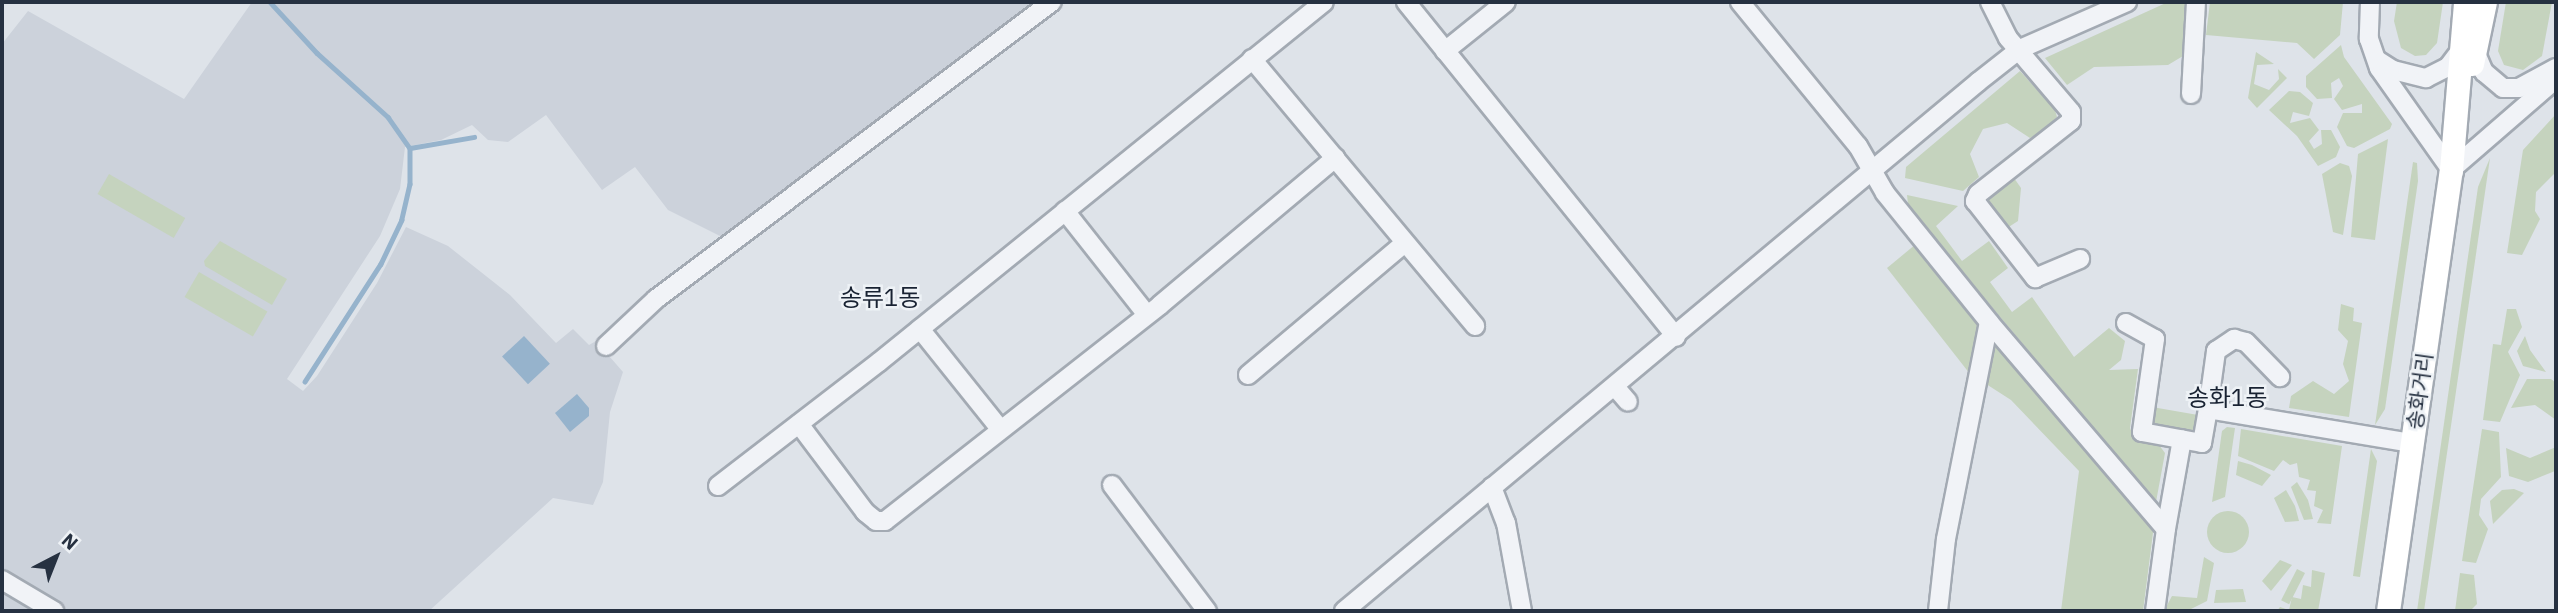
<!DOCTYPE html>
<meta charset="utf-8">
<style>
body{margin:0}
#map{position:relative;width:2558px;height:613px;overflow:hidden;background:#dee3e9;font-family:"IBM Plex Sans","Noto Sans KR",sans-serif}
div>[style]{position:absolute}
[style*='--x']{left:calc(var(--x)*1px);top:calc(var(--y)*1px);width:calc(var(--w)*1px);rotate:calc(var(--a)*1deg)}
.built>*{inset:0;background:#ccd2db}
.green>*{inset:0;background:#c5d3be;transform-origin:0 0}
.round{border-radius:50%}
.water>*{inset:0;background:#96b3cc;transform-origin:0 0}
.stream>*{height:4.5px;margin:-2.25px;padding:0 2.25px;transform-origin:2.25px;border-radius:2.25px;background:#96b3cc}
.roads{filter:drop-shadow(2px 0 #a3aab3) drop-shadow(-2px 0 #a3aab3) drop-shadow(0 2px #a3aab3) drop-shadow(0 -2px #a3aab3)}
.minor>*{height:18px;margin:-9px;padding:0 9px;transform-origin:9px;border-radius:9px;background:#f1f3f7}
.major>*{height:23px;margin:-11.5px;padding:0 11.5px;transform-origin:11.5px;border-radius:11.5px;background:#fff}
span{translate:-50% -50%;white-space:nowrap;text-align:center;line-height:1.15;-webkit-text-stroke:5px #eef2f6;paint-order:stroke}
.street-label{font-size:21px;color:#263141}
.quarter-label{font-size:24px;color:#182232}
.frame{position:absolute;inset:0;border:4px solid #263141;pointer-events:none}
.north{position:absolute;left:21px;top:522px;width:70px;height:70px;-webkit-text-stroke:5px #eef2f6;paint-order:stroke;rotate:42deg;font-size:19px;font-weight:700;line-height:28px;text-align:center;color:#263141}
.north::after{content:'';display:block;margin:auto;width:24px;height:32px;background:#263141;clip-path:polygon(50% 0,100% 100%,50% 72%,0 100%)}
</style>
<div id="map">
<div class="built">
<i style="clip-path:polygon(252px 2px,1040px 2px,726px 239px,668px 210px,635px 167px,602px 190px,546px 115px,508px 142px,488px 140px,472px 125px,441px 140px,405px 147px,400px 189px,380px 236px,287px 379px,303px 391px,317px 376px,377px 283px,406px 227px,448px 246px,510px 295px,556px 343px,573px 329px,589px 345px,596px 341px,623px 372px,610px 412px,603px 482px,593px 505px,553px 498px,429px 611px,2px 611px,2px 44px,28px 11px,184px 99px)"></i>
</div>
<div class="green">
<i style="clip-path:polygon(2168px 2px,2190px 2px,2183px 56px,2168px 65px,2094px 67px,2067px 85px,2045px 58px)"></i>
<i style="clip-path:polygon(2210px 2px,2343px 2px,2340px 35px,2314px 59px,2297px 43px,2206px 35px)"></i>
<i style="clip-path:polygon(2397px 2px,2443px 2px,2437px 43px,2426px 55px,2415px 56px,2401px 48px,2394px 21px)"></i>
<i style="clip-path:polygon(2506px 2px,2552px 2px,2542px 56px,2523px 70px,2504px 65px,2498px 51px)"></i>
<i style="clip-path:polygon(2341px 45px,2344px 57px,2392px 124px,2390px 129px,2354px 148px,2347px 146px,2337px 127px,2343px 113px,2362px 113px,2362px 104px,2342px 110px,2334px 99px,2343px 86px,2339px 78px,2331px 83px,2332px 98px,2317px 99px,2306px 87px,2306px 76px)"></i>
<i style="clip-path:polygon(2256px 52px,2274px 64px,2257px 65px,2254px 84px,2269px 90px,2279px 79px,2278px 69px,2287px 78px,2257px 108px,2248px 98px)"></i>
<i style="clip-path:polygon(2020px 71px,2055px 110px,2057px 117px,2041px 132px,2030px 138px,2007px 123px,1983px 129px,1970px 154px,1979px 177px,1963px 191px,1905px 178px,1906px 167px)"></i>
<i style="clip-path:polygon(2289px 91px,2300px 92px,2313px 103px,2309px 116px,2293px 112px,2290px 123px,2310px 118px,2319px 130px,2309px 141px,2314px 149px,2322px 144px,2321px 130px,2331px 130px,2340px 147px,2336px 157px,2318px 166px,2297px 136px,2269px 110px)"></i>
<i style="clip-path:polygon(2556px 114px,2556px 172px,2536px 192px,2535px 211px,2540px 219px,2522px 255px,2507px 253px,2523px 150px)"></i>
<i style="clip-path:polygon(2388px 139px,2375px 240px,2351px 237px,2358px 154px)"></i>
<i style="clip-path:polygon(2490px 158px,2424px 611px,2417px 611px,2478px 187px)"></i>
<i style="clip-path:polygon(2413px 162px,2417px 163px,2418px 181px,2385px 409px,2375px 425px)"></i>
<i style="clip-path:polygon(2340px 163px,2349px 166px,2352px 176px,2343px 235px,2333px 232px,2322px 174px)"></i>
<i style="left:109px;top:174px;width:88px;height:23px;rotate:30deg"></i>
<i style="clip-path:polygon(2014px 178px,2021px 188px,2018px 221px,2004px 230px,1986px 201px)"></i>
<i style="clip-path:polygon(1907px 195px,1958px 206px,1936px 226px,1962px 261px,1989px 241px,2008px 268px,1990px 282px,2012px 312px,2032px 297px,2074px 357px,2109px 328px,2125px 341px,2121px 360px,2109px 370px,2138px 369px,2130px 428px,2135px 440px,2159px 445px,2165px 453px,2156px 502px,1936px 241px,1908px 204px)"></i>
<i style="clip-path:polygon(220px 241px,287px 279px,272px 305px,205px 266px,204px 261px)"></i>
<i style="clip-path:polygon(1916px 244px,1977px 321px,1980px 331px,1970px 374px,1887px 268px)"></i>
<i style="left:199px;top:272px;width:79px;height:29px;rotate:30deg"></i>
<i style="clip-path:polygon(2341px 304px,2354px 308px,2353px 321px,2362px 323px,2349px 417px,2289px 408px,2291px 396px,2313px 381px,2334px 394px,2349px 381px,2343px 364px,2348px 341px,2338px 330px)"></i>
<i style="clip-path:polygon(2507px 309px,2516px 309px,2522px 327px,2508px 352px,2520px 375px,2500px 422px,2483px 420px,2493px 344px,2501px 345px)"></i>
<i style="clip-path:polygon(2525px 336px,2530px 350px,2546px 372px,2523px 366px,2517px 351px)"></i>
<i style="clip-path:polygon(1994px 345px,2154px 525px,2143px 611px,2061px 611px,2079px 471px,2011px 400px,1983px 382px)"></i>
<i style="clip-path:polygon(2527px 379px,2551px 379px,2556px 383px,2556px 420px,2535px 405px,2511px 408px)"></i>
<i style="clip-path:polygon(2152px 407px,2198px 415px,2196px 428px,2187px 433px,2152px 425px)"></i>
<i style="clip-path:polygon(2227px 427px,2235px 428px,2225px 497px,2212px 502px,2222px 431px)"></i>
<i style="clip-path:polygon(2241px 429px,2342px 446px,2331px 524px,2317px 523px,2323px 510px,2314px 506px,2316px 491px,2307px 490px,2310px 480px,2299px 477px,2297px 463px,2290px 465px,2283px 460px,2274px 471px,2238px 456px)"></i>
<i style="clip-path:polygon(2482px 429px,2499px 432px,2501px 477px,2481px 499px,2479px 515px,2488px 529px,2476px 563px,2462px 561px)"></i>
<i style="clip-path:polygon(2556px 447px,2555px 471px,2528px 482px,2509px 476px,2506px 448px,2530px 458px)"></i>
<i style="clip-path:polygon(2371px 449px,2377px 461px,2360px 577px,2353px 576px)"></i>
<i style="clip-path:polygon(2238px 461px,2252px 465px,2271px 475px,2262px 486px,2236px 475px)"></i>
<i style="clip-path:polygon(2297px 482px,2308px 500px,2313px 519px,2304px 520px,2291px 487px)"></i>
<i style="clip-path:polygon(2514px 489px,2524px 493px,2493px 524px,2490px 501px,2502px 490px)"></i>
<i style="clip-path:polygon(2286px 490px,2295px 506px,2299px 521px,2285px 522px,2274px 498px)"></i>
<i class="round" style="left:2207px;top:511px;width:42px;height:42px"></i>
<i style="clip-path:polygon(2204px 557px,2214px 563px,2207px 601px,2187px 611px,2164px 611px,2172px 596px,2197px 598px)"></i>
<i style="clip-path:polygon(2280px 560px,2292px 565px,2271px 591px,2262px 581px)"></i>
<i style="left:2297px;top:569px;width:9px;height:35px;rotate:27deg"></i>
<i style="clip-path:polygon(2312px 570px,2325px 573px,2318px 611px,2277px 611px,2280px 607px,2289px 610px,2292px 597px,2301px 599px,2303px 585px,2311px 587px)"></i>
<i style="clip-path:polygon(2460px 573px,2474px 575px,2477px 604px,2470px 611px,2455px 611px)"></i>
<i style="clip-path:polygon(2243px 589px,2246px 602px,2214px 603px,2216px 590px)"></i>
</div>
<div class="water">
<i style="left:524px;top:336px;width:38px;height:30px;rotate:47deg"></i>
<i style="clip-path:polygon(577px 394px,589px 408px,589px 416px,570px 432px,555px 413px)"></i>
</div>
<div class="stream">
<i style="--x:270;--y:2;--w:69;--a:47.3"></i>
<i style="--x:317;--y:53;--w:96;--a:42"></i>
<i style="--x:388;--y:117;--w:38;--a:55"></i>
<i style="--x:410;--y:148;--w:36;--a:90"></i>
<i style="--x:410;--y:184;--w:37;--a:103"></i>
<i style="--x:402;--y:220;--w:49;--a:115.5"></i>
<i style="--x:381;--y:264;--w:140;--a:122.8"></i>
<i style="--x:410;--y:148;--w:65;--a:-9.8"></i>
</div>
<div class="roads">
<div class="minor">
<i style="--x:1406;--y:2;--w:430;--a:51.1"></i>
<i style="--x:1740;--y:2;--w:186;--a:50.7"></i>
<i style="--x:1858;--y:146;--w:54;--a:60.1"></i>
<i style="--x:1885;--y:193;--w:166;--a:51.1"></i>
<i style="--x:1989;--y:322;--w:272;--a:49.5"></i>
<i style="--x:2166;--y:529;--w:83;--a:97.6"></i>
<i style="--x:1990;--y:2;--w:40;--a:63.4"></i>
<i style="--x:2008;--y:38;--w:97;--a:49.6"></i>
<i style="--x:2071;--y:112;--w:9;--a:90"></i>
<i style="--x:2071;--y:121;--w:118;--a:141.9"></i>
<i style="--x:1978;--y:194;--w:8;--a:113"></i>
<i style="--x:1975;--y:201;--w:98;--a:52.1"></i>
<i style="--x:2035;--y:278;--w:49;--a:-22.9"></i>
<i style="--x:2370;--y:2;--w:37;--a:92"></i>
<i style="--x:2369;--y:39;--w:31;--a:71"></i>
<i style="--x:2379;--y:68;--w:125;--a:54.8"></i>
<i style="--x:2451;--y:170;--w:139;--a:-40.9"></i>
<i style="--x:1445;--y:51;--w:78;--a:-38.8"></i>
<i style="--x:2475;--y:51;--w:23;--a:67"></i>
<i style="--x:2484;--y:72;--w:25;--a:40"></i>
<i style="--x:2503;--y:88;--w:16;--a:0"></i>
<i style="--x:2519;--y:88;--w:42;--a:-28.4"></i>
<i style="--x:1252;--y:59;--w:348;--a:50.1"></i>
<i style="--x:2377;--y:60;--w:19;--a:32"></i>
<i style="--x:2393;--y:70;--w:34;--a:14"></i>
<i style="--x:2426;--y:78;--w:25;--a:-27"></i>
<i style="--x:2448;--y:67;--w:21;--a:-53"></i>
<i style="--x:2191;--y:94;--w:92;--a:-86.9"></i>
<i style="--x:1065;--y:211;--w:132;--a:51.7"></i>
<i style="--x:2126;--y:323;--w:33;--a:29"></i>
<i style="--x:2155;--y:339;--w:94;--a:98"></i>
<i style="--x:2142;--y:432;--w:61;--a:10.4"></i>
<i style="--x:2202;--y:443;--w:35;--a:-80"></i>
<i style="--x:2208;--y:409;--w:207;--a:9.5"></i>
<i style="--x:920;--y:329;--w:128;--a:51.3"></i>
<i style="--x:606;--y:346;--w:69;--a:-43.2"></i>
<i style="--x:656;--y:299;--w:495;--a:-36.9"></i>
<i style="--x:1248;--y:375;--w:205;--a:-40.1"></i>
<i style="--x:1616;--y:388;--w:18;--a:49"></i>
<i style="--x:2208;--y:409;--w:59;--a:-82.1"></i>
<i style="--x:2216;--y:351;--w:22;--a:-34"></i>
<i style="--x:2234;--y:339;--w:12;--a:14"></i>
<i style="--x:2246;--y:342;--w:49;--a:45.8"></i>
<i style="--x:799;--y:424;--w:110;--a:53.1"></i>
<i style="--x:865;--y:512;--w:14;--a:39"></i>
<i style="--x:876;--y:521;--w:9;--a:0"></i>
<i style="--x:885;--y:521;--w:350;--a:-38.1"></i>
<i style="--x:1160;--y:305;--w:229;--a:-40"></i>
<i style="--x:1112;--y:485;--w:158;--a:53"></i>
<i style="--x:718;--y:486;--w:203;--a:-37.6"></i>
<i style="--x:879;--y:362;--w:572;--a:-38.97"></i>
<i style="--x:1492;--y:487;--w:39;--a:69"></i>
<i style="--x:1506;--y:523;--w:89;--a:79.7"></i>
<i style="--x:2166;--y:529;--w:91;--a:-79.9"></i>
<i style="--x:2;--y:580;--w:61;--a:30.8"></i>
<i style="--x:1344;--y:611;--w:826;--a:-39.84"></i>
<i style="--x:1978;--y:82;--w:53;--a:-38.2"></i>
<i style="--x:2020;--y:49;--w:117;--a:-23.7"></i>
<i style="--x:1938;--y:611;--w:72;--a:-83.7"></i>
<i style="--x:1946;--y:539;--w:221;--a:-78.8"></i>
</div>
<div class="major">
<i style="--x:2472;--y:64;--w:63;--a:-78.2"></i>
<i style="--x:2388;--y:611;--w:445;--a:-81.9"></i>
<i style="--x:2451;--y:170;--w:169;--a:-85.2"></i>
</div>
</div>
<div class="street-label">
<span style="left:2419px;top:391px;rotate:-82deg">송화거리</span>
</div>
<div class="quarter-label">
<span style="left:880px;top:298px">송류1동</span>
<span style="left:2227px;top:398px">송화1동</span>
</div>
<div class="frame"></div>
<div class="north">N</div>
</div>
